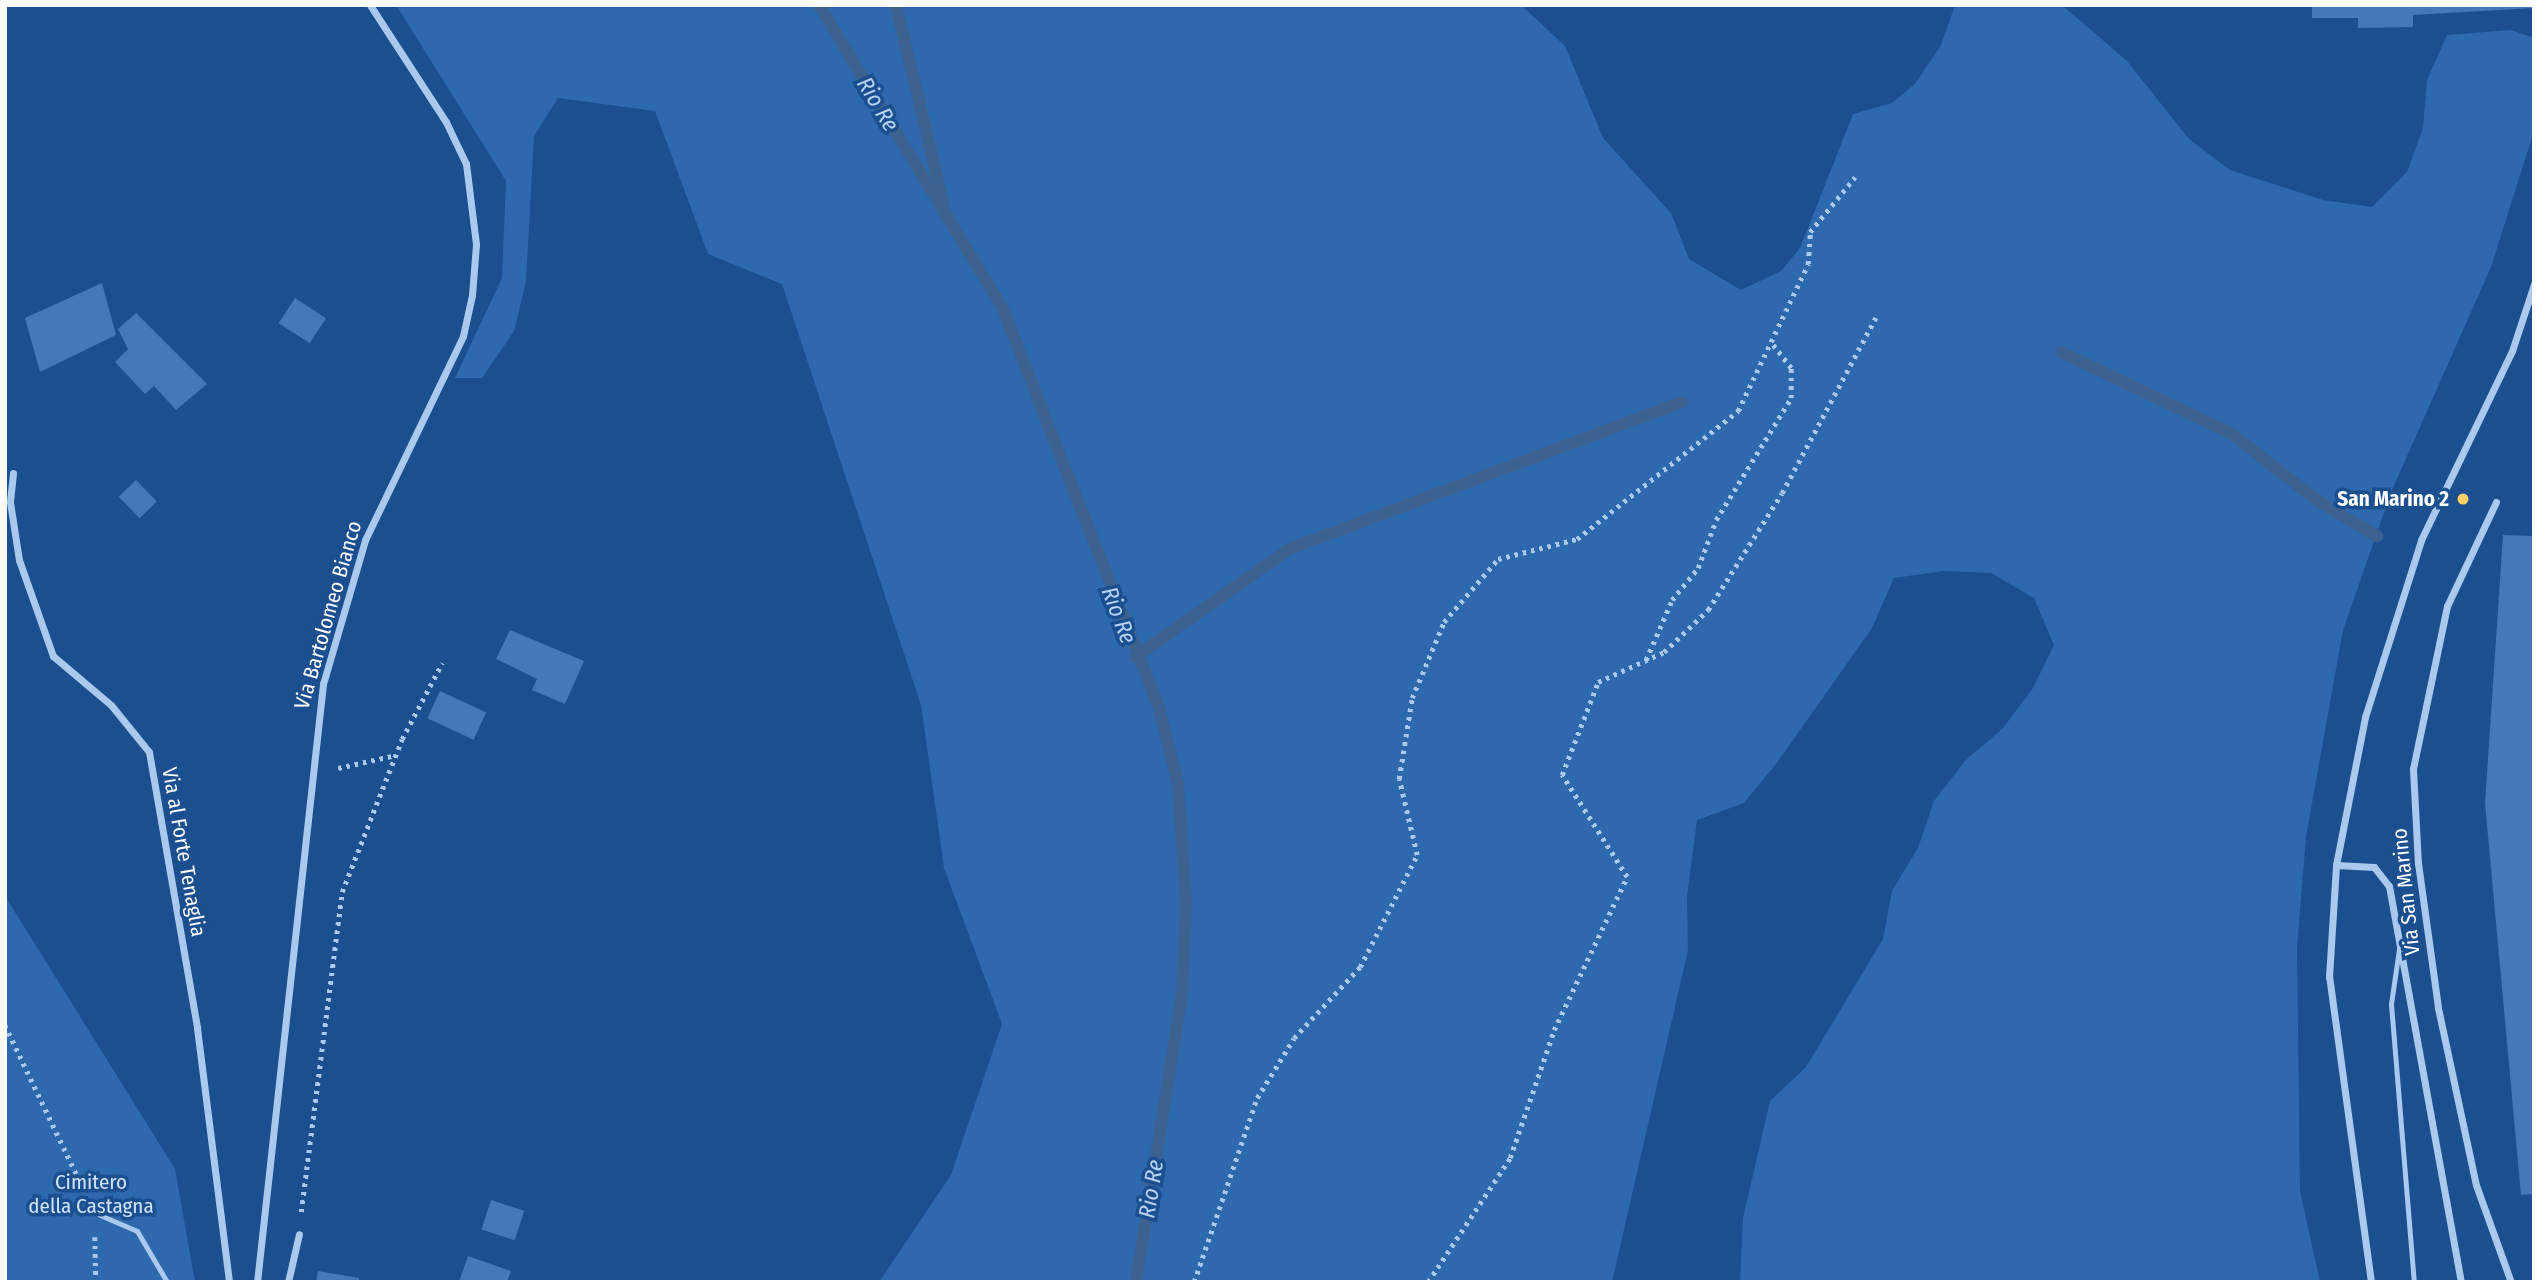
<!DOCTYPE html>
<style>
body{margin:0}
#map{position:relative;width:2539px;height:1287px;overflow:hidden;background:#1b4f8f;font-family:"Fira Sans Condensed",sans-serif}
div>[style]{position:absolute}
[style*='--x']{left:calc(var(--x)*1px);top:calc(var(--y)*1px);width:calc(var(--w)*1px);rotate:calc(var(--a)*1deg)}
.green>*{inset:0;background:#2e69ad}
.stream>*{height:12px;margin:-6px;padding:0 6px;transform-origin:6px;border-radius:6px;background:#3c6290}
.building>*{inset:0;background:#4478b7;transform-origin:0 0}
.path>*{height:4.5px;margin-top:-2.25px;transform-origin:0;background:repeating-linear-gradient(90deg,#a9c9ee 0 3.5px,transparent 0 8.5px)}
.lane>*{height:5px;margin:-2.5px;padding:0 2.5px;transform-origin:2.5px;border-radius:2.5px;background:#a9c9ee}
.street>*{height:7px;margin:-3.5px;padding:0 3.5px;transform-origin:3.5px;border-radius:3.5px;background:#a9c9ee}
.dots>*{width:19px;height:19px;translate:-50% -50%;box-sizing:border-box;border:4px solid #1b4f8f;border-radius:50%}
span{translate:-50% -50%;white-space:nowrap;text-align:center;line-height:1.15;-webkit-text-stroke:7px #1b4f8f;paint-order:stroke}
.poi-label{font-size:21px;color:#fff;font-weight:700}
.right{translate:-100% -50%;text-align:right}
.street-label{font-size:21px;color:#fff}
.park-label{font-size:21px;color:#cfe3fa}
.water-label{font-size:23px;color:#b5d3f5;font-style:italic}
.frame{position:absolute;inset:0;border:7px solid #fff;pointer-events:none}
</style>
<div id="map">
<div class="green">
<i style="clip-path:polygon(396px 5px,1521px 5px,1565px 46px,1603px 138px,1671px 213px,1689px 259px,1741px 290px,1781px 271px,1800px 248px,1853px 114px,1892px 103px,1915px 84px,1941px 45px,1955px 5px,2062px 5px,2127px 61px,2189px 139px,2230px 170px,2323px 200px,2372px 207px,2407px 172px,2423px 128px,2427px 80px,2447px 35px,2511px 30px,2534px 38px,2534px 131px,2491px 267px,2392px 490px,2343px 630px,2306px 837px,2297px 948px,2300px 1191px,2320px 1282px,1740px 1282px,1743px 1218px,1770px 1101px,1806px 1067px,1883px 939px,1892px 891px,1918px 848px,1934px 801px,1965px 761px,2003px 728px,2033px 688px,2054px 645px,2034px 598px,1991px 573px,1944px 571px,1894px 578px,1872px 628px,1776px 764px,1744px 803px,1697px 820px,1687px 896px,1688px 950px,1612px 1282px,879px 1282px,951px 1175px,1002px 1024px,944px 868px,921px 705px,782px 284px,708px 254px,655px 111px,558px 98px,534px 136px,526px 282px,514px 331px,482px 378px,455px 378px,502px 278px,506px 181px)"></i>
<i style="clip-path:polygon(5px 896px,175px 1169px,195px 1282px,5px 1282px)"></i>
</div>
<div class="stream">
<i style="--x:819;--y:5;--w:353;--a:58.8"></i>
<i style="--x:1002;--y:307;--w:431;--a:68.6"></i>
<i style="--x:1159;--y:708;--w:79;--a:76.1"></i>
<i style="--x:1178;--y:785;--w:118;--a:86.1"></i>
<i style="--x:1186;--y:903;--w:91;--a:92.5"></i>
<i style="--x:1182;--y:994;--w:292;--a:99.1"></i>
<i style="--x:896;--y:5;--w:203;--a:76.6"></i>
<i style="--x:2061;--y:352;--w:190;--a:25.6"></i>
<i style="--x:2232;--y:434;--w:109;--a:37.9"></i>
<i style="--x:2318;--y:501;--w:69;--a:30.7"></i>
<i style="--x:1135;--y:657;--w:188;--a:-35"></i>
<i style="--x:1289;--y:549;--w:420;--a:-20.5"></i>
</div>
<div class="building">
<i style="clip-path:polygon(2312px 5px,2534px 5px,2534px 8px,2413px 15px,2413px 27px,2358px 28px,2358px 18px,2312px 18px)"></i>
<i style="clip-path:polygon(102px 283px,116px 335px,40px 372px,25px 318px)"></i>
<i style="left:295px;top:298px;width:37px;height:30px;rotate:33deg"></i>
<i style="clip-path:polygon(136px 313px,207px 384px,176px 410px,154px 386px,145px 394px,115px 362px,128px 349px,118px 329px)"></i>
<i style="left:136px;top:480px;width:30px;height:24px;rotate:46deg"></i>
<i style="clip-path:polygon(2503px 535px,2534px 536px,2534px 1194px,2521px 1195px,2485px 803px)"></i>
<i style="clip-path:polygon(510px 630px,584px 661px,565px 704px,532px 690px,537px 679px,496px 659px)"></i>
<i style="left:440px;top:691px;width:51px;height:30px;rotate:25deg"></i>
<i style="left:491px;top:1200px;width:35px;height:31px;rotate:18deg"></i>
<i style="clip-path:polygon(468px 1256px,511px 1271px,507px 1282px,459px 1282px)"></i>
<i style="clip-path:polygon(318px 1271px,359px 1278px,359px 1282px,316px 1282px)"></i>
</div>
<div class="path">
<i style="--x:1646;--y:660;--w:65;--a:-66.6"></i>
<i style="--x:1672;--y:600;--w:41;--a:-50.9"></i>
<i style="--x:1698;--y:568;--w:51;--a:-69.4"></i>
<i style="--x:1716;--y:520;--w:143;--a:-58.4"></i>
<i style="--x:1791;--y:398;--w:30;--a:-90"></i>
<i style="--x:1791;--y:368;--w:31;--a:-128"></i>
<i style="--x:338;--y:768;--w:59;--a:-12.6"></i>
<i style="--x:5;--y:1025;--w:185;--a:64.4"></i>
<i style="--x:301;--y:1212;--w:323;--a:-82.7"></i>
<i style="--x:342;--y:892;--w:164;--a:-68.6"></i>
<i style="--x:402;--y:739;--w:86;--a:-62.2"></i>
<i style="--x:95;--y:1237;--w:45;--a:88.7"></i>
<i style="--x:1194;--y:1282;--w:194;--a:-71.1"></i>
<i style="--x:1257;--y:1098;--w:70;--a:-58.3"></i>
<i style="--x:1294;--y:1038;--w:97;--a:-47.1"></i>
<i style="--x:1360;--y:967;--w:126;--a:-63"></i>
<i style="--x:1417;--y:855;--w:78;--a:-103.3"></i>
<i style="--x:1399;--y:779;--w:82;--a:-80.9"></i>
<i style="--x:1412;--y:698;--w:82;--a:-67.2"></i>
<i style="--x:1444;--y:622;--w:83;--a:-49.4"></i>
<i style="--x:1498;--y:559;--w:81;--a:-14.2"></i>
<i style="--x:1577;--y:539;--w:206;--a:-38.5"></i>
<i style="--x:1738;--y:411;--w:163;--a:-64.5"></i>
<i style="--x:1808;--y:264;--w:32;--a:-86"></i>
<i style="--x:1810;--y:232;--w:71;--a:-50.7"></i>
<i style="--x:1428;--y:1282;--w:149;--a:-56.5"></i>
<i style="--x:1510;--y:1158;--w:135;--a:-71"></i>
<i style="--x:1554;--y:1030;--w:170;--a:-64.5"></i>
<i style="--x:1627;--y:877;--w:121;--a:-122.5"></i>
<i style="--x:1562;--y:775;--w:100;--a:-68.8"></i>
<i style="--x:1598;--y:682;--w:72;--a:-24.4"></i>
<i style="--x:1664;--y:652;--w:61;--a:-43.7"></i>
<i style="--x:1708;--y:610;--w:138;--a:-57.7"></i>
<i style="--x:1782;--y:493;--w:202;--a:-61.9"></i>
</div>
<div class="lane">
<i style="--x:2399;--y:949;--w:56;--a:98.3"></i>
<i style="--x:2391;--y:1004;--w:279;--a:85.3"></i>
<i style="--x:93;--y:1212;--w:48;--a:23.4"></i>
<i style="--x:137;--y:1231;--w:59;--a:59.5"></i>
</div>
<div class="street">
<i style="--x:13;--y:473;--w:29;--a:96"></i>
<i style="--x:10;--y:502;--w:59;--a:81.2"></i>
<i style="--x:19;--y:560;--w:102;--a:70.5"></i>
<i style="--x:53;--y:656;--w:76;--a:40.2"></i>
<i style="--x:111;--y:705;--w:60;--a:51"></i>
<i style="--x:149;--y:752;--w:280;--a:80.1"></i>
<i style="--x:197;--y:1028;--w:256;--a:82.8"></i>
<i style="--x:2496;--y:502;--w:115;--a:115.2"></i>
<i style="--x:2447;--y:606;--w:167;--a:101.8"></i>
<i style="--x:2413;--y:769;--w:94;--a:87"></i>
<i style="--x:2418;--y:863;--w:146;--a:82.1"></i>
<i style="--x:2438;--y:1008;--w:181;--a:77.9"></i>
<i style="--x:2476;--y:1185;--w:103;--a:70.2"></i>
<i style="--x:2336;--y:865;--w:38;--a:3"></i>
<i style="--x:2374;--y:867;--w:24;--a:52"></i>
<i style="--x:2389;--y:886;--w:402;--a:79.7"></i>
<i style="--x:257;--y:1282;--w:602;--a:-83.7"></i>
<i style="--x:323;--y:684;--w:150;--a:-73.7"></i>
<i style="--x:365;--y:540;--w:226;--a:-64.3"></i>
<i style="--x:463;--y:336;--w:42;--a:-77.6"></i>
<i style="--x:472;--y:295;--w:51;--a:-85.5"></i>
<i style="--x:476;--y:244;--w:81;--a:-97.1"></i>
<i style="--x:466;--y:164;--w:47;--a:-115.5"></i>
<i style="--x:446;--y:122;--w:140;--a:-123"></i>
<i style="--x:288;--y:1282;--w:49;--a:-77.1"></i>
<i style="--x:2371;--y:1282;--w:308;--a:-97.8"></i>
<i style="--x:2329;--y:977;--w:112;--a:-86.4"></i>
<i style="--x:2336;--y:865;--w:151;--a:-78.9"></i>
<i style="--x:2365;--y:717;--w:186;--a:-72.4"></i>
<i style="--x:2421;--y:540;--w:210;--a:-64.3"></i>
<i style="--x:2512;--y:351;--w:71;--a:-71.8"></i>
</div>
<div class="dots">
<i style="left:2463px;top:499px;background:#ffd166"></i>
</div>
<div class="poi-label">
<span class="right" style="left:2449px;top:499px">San Marino 2</span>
</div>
<div class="street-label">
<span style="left:328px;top:615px;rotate:-74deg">Via Bartolomeo Bianco</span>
<span style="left:184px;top:852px;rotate:80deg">Via al Forte Tenaglia</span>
<span style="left:2406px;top:892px;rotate:-96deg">Via San Marino</span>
</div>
<div class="park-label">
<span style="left:91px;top:1194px">Cimitero<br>della Castagna</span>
</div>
<div class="water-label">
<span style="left:878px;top:104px;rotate:59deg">Rio Re</span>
<span style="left:1119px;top:615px;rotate:69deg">Rio Re</span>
<span style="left:1151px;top:1189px;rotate:-81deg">Rio Re</span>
</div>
<div class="frame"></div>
</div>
